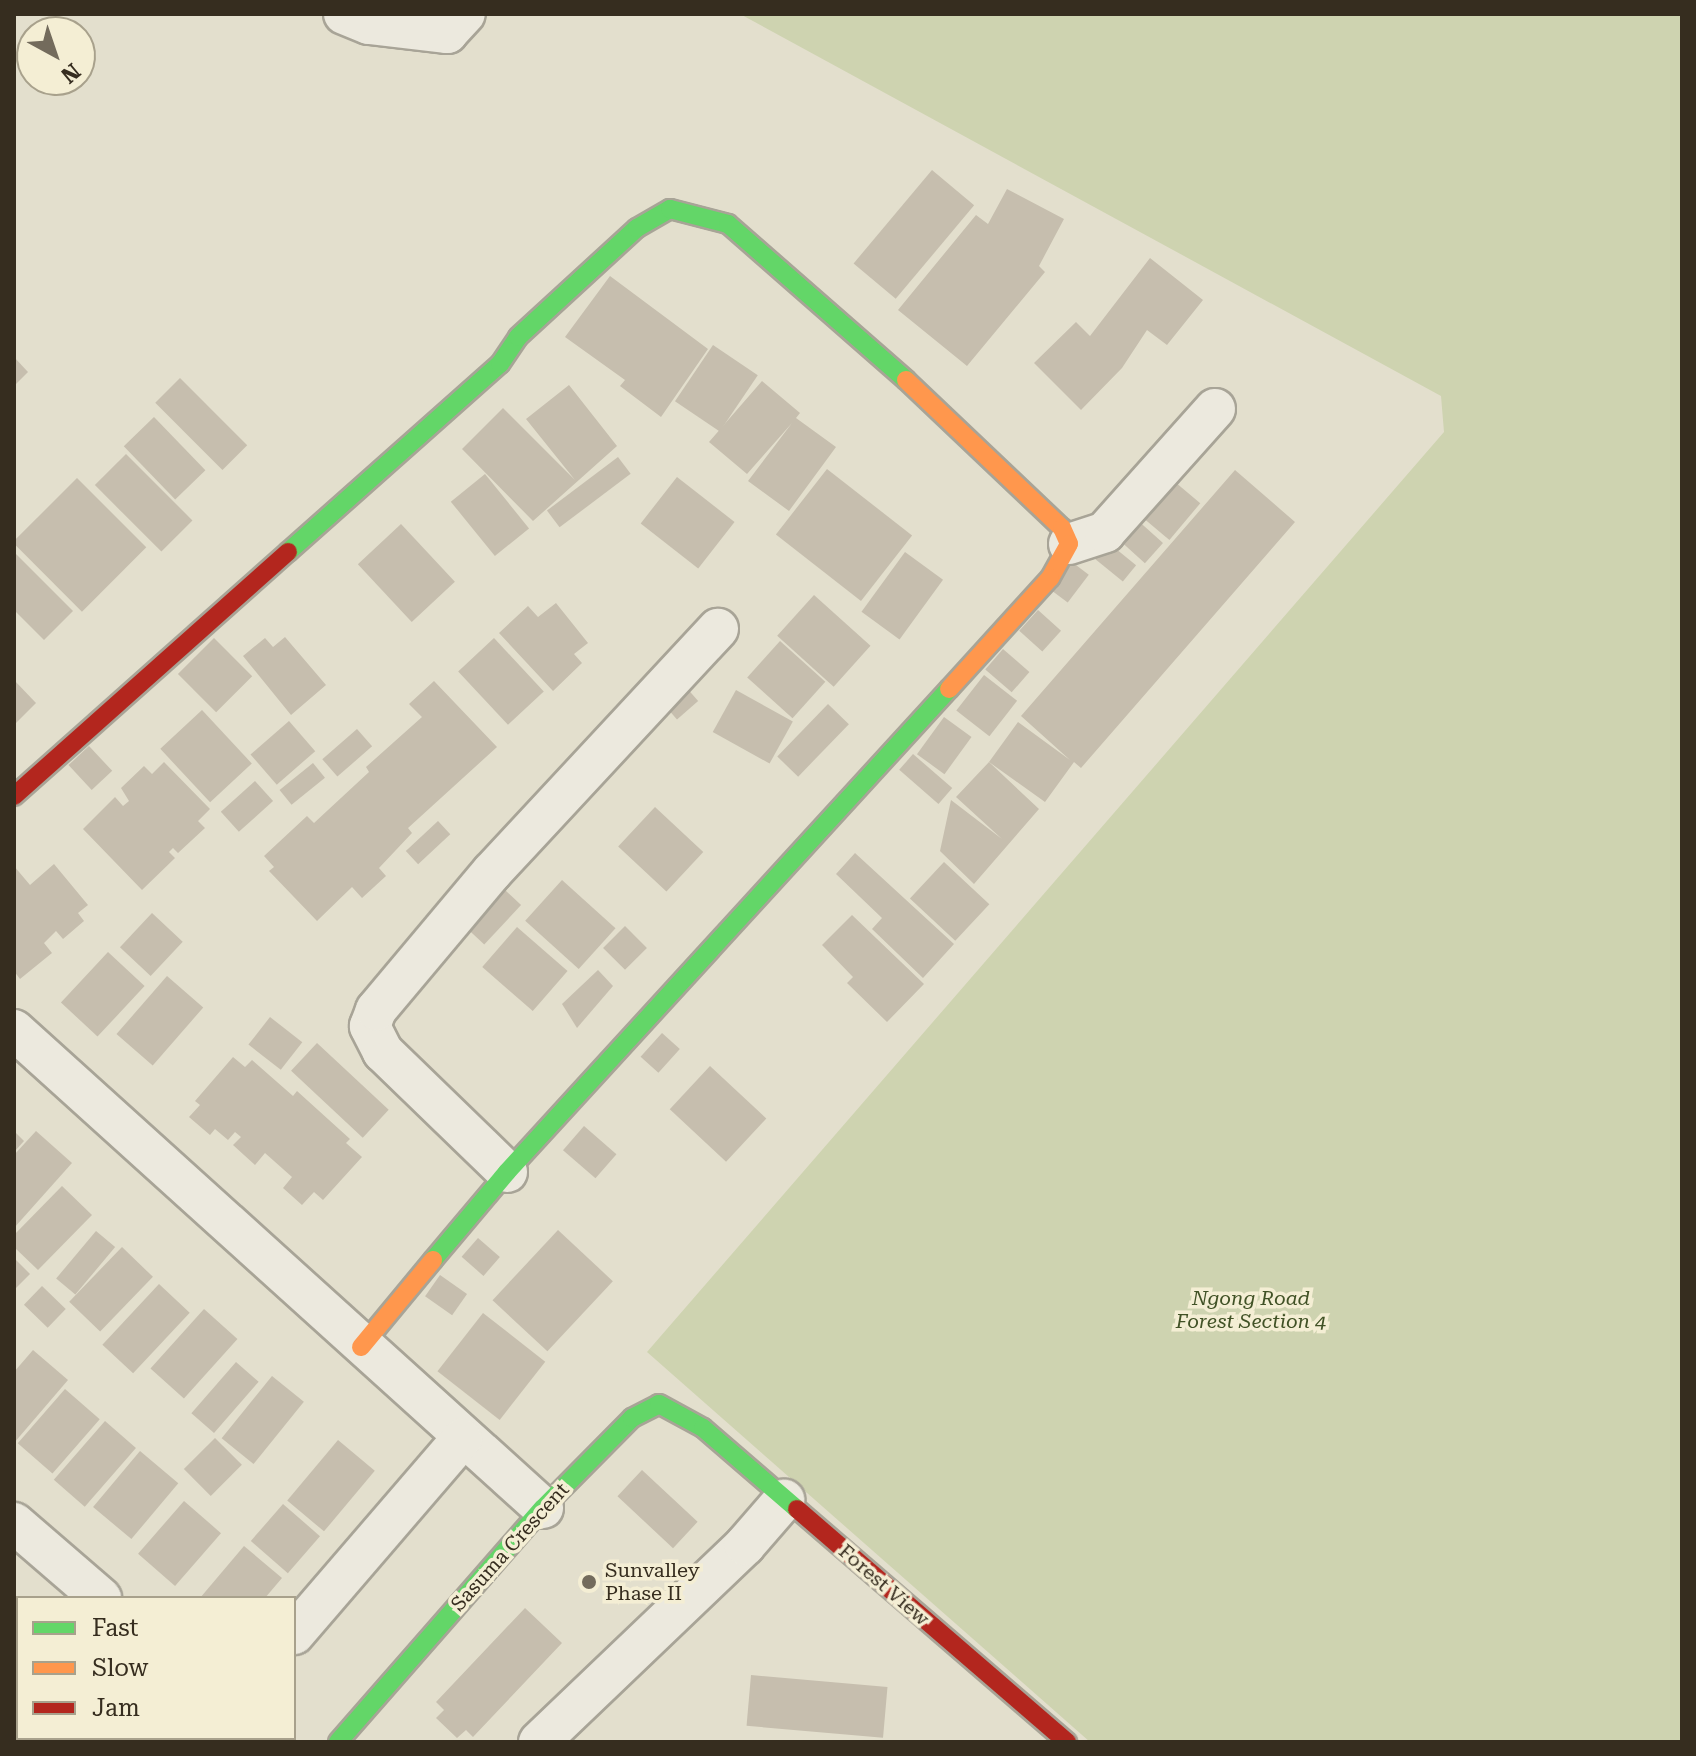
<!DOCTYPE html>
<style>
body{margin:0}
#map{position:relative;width:1696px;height:1756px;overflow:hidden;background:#e3dfcd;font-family:"Roboto Serif",serif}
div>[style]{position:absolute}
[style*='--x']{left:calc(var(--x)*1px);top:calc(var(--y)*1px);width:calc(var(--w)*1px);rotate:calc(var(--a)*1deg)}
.green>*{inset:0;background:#ced3b0}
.building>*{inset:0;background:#c6beae;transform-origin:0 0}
.roads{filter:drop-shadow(2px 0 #a8a497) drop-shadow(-2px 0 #a8a497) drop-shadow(0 2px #a8a497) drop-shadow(0 -2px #a8a497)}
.street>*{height:40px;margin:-20px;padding:0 20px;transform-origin:20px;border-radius:20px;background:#ece9de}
.fast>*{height:18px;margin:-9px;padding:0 9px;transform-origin:9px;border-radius:9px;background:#63d668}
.slow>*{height:18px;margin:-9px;padding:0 9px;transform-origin:9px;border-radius:9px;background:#ff974d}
.jam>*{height:18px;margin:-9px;padding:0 9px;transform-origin:9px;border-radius:9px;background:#b3261e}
.dots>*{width:22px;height:22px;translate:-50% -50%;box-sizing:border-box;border:4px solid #f4eed4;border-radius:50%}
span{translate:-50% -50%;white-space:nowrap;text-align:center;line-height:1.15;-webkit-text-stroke:7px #f4eed4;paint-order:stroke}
.park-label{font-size:20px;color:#415226;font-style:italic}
.street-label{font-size:20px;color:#362d1f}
.poi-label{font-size:20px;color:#362d1f}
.left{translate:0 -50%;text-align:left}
.frame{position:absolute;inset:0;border:16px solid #362d1f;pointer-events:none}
.legend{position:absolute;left:16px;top:1596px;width:280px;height:144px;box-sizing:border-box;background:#f4eed4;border:2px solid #a8a18c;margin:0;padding:10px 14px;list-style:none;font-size:24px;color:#362d1f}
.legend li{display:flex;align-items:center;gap:16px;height:40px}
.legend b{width:40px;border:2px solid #a8a18c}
.north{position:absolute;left:16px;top:16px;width:80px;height:80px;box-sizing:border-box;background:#f4eed4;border:2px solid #a8a18c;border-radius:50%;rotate:140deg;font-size:22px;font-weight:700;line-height:32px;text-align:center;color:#362d1f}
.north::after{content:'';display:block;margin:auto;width:28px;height:36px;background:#736b5c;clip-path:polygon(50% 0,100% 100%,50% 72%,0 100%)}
</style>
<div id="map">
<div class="green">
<i style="clip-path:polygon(740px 14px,1682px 14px,1682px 1742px,1090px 1742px,647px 1352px,1444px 432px,1441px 396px)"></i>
</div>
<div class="building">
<i style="left:932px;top:170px;width:55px;height:122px;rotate:40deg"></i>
<i style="clip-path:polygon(1007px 189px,1064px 219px,1039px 266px,1045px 272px,967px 366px,898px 310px,976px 215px,988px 224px)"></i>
<i style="clip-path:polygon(1150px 258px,1203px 300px,1167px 345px,1147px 330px,1122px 368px,1081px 410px,1034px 363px,1076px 322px,1090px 336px)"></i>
<i style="clip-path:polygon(610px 276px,708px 349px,661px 417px,620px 386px,625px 380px,565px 337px)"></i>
<i style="left:713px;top:345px;width:54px;height:68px;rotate:34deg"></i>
<i style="clip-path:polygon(14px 357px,28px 372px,14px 386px)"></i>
<i style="left:180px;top:378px;width:95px;height:35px;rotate:45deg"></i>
<i style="clip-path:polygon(762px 381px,800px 413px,796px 418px,836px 447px,789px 511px,748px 481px,792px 423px,747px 474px,709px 442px)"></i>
<i style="clip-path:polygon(569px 385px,617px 446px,533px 521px,462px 449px,503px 408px,575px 480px,526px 419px)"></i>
<i style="left:154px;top:417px;width:74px;height:42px;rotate:46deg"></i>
<i style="left:126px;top:454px;width:94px;height:44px;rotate:45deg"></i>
<i style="left:618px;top:457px;width:21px;height:89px;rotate:53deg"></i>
<i style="left:827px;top:469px;width:108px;height:83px;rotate:38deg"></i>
<i style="clip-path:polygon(1235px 470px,1295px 522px,1081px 768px,1074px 762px,1045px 802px,989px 762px,1018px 722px,1070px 760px,1021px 716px)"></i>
<i style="left:485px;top:474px;width:70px;height:44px;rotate:51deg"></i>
<i style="left:677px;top:477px;width:73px;height:59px;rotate:38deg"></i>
<i style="left:77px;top:478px;width:98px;height:91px;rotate:45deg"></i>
<i style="left:1175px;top:482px;width:33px;height:48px;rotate:40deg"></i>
<i style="left:1134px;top:517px;width:39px;height:27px;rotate:42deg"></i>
<i style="left:401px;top:524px;width:79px;height:59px;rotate:47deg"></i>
<i style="left:1105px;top:540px;width:40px;height:21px;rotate:39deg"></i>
<i style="clip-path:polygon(14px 552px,73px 611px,44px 640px,14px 610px)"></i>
<i style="left:905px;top:552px;width:47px;height:74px;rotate:36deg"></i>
<i style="left:1072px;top:562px;width:21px;height:35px;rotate:37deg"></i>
<i style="left:814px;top:595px;width:76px;height:55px;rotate:42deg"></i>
<i style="clip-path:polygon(556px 603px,588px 643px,574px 654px,582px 663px,553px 691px,499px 633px,528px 606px,538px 617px)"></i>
<i style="left:1038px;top:610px;width:31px;height:28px;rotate:42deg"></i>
<i style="clip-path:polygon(285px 637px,326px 685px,291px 715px,243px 656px,265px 638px,273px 647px)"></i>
<i style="left:214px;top:638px;width:54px;height:51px;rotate:45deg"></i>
<i style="left:494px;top:638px;width:73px;height:49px;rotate:47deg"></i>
<i style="left:780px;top:641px;width:61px;height:49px;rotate:42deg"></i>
<i style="left:1003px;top:649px;width:35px;height:27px;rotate:41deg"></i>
<i style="left:984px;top:675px;width:42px;height:45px;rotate:38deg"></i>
<i style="clip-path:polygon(14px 680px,36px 703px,14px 725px)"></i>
<i style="clip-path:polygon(434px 681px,497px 747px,408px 828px,412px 833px,379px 868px,386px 876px,362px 898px,352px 887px,317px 921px,269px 871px,274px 867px,264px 856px,307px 816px,314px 823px,369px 772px,366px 767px,422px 717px,409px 704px)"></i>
<i style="left:685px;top:686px;width:20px;height:28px;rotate:49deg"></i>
<i style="left:736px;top:690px;width:65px;height:48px;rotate:29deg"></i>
<i style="left:828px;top:704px;width:29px;height:73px;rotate:44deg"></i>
<i style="left:202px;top:710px;width:73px;height:57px;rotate:47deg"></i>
<i style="left:944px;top:717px;width:34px;height:46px;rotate:36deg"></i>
<i style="left:289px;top:721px;width:40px;height:51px;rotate:49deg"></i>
<i style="left:357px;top:729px;width:23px;height:46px;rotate:49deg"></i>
<i style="left:89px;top:746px;width:34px;height:28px;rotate:47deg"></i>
<i style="left:913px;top:754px;width:52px;height:21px;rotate:41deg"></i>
<i style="clip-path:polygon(164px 762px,210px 809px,198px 821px,205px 828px,178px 853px,173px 848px,169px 852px,175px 858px,142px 890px,83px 829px,115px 797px,123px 806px,129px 801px,121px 788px,144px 766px,152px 774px)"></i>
<i style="clip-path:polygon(989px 762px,1039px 809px,974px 884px,940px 851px,951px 800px,1002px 839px,956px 797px)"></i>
<i style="left:313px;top:763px;width:19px;height:43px;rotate:51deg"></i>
<i style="left:255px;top:781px;width:27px;height:46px;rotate:48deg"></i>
<i style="left:655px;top:807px;width:66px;height:54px;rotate:43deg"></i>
<i style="left:438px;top:821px;width:18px;height:44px;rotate:47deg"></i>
<i style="clip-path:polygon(855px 853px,954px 944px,923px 978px,872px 929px,882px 918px,836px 874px)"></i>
<i style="left:944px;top:862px;width:62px;height:50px;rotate:43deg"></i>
<i style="clip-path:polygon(54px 864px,88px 905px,78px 913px,84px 921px,63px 939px,56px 931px,44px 943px,52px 953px,20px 979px,14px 971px,14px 866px,30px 885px)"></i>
<i style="left:562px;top:880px;width:72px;height:55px;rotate:42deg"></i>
<i style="left:505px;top:890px;width:22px;height:54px;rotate:43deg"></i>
<i style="left:152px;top:913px;width:42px;height:47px;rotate:43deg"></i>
<i style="clip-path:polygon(852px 915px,924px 984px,887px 1022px,847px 983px,853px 977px,822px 945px)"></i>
<i style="left:625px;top:926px;width:31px;height:31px;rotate:45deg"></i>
<i style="left:517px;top:927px;width:67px;height:53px;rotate:41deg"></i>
<i style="left:108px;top:952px;width:50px;height:69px;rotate:43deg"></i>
<i style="clip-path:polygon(598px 970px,613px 986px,577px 1028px,562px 1004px)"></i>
<i style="left:167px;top:976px;width:48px;height:77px;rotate:41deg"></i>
<i style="left:270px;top:1017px;width:41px;height:35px;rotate:38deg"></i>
<i style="left:662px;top:1033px;width:24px;height:32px;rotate:42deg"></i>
<i style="left:317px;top:1043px;width:98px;height:38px;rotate:43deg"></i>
<i style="clip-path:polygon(233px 1057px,245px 1067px,252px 1060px,293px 1096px,297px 1091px,350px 1139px,346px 1143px,362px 1157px,323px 1200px,314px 1192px,302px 1205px,283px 1188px,292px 1177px,265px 1153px,255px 1165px,233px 1145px,241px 1137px,235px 1132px,228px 1140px,215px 1129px,210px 1135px,189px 1117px,200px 1105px,195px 1101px)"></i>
<i style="left:710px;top:1066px;width:77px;height:59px;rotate:43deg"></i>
<i style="left:584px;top:1126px;width:43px;height:32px;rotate:41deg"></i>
<i style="clip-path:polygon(14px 1131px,24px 1141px,14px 1152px)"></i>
<i style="clip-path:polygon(36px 1131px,72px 1163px,14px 1228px,14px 1155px)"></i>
<i style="clip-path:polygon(62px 1186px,92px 1215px,38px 1270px,14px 1247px,14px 1235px)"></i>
<i style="left:558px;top:1230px;width:75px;height:96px;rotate:43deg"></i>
<i style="left:96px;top:1231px;width:25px;height:62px;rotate:40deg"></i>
<i style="left:478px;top:1238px;width:29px;height:25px;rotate:41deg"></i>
<i style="left:122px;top:1247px;width:43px;height:76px;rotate:44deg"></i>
<i style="clip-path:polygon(14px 1258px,30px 1274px,14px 1290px)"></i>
<i style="left:440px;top:1275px;width:33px;height:26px;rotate:35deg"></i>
<i style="left:159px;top:1284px;width:42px;height:83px;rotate:43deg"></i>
<i style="left:42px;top:1286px;width:33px;height:26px;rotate:44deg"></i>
<i style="left:204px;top:1309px;width:45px;height:80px;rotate:42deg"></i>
<i style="left:483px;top:1313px;width:79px;height:74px;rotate:38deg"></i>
<i style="clip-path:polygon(33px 1350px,68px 1380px,14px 1443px,14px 1372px)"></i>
<i style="left:236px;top:1362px;width:30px;height:68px;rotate:41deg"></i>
<i style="left:272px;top:1376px;width:41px;height:80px;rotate:39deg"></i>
<i style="left:65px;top:1389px;width:46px;height:72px;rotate:41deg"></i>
<i style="left:105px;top:1421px;width:41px;height:78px;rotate:41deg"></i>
<i style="left:215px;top:1438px;width:38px;height:44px;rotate:45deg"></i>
<i style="left:338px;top:1440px;width:48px;height:79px;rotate:40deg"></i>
<i style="left:140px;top:1451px;width:50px;height:73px;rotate:40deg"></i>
<i style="left:642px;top:1470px;width:76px;height:36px;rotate:43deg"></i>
<i style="left:184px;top:1501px;width:49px;height:70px;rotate:41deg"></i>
<i style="left:283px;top:1504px;width:49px;height:49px;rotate:41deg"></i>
<i style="clip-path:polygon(244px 1546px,282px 1578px,265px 1598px,200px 1598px)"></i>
<i style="clip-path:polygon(525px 1608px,562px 1643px,473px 1737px,466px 1730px,457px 1738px,436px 1718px,444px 1710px,436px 1702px)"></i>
<i style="left:751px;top:1675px;width:137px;height:51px;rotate:5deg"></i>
<i style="clip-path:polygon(84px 1738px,166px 1738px,81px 1742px)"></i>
</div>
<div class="roads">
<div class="street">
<i style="--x:344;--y:14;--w:27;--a:22"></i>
<i style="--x:369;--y:24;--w:79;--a:6.6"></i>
<i style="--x:447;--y:33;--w:26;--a:-47"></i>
<i style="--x:1069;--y:544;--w:38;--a:-18"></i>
<i style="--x:1105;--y:532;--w:165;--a:-48.2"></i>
<i style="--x:14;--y:1030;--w:713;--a:42.1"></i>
<i style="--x:507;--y:1172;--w:173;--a:-135.9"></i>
<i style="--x:383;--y:1052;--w:29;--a:-117"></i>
<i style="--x:370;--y:1026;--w:17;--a:-69"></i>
<i style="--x:376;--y:1010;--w:180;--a:-50"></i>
<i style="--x:492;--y:872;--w:332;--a:-47.1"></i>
<i style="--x:14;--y:1523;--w:115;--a:40.8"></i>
<i style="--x:294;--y:1634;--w:257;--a:-49.3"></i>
<i style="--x:14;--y:1721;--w:6;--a:-51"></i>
<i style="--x:539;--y:1742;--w:285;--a:-43.7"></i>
<i style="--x:745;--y:1545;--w:60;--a:-49.1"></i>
</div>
<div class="fast">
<i style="--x:288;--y:552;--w:283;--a:-41.6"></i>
<i style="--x:500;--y:364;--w:32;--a:-56"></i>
<i style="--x:518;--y:337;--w:161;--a:-42.5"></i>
<i style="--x:637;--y:228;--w:38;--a:-30"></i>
<i style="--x:670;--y:209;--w:60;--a:14.5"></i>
<i style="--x:728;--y:224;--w:237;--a:41.2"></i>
<i style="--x:433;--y:1260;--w:115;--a:-49.9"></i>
<i style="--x:507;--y:1172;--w:655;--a:-47.54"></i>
<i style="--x:338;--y:1742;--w:311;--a:-48.8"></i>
<i style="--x:543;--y:1508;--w:127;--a:-45.3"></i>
<i style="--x:632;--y:1418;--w:30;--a:-27"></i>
<i style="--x:659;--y:1404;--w:50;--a:28.6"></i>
<i style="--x:703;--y:1428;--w:124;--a:40.8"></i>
</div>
<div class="slow">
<i style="--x:906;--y:380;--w:215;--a:43.5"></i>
<i style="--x:1062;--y:528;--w:17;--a:66"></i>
<i style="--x:1069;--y:544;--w:39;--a:119"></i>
<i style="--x:1050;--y:578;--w:150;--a:132.3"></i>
<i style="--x:361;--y:1347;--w:113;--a:-50.4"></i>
</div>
<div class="jam">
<i style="--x:14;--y:796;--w:367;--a:-41.7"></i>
<i style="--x:797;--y:1509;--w:357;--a:40.8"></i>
</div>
</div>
<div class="dots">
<i style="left:589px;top:1582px;background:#736b5c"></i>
</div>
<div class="park-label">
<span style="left:1251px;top:1310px">Ngong Road<br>Forest Section 4</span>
</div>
<div class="street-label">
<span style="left:510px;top:1547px;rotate:-48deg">Sasuma Crescent</span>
<span style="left:884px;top:1585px;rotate:41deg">Forest View</span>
</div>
<div class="poi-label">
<span class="left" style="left:605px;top:1582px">Sunvalley<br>Phase II</span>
</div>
<div class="frame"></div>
<ul class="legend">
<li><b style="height:10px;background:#63d668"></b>Fast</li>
<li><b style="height:10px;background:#ff974d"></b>Slow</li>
<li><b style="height:10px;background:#b3261e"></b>Jam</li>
</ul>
<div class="north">N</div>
</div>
